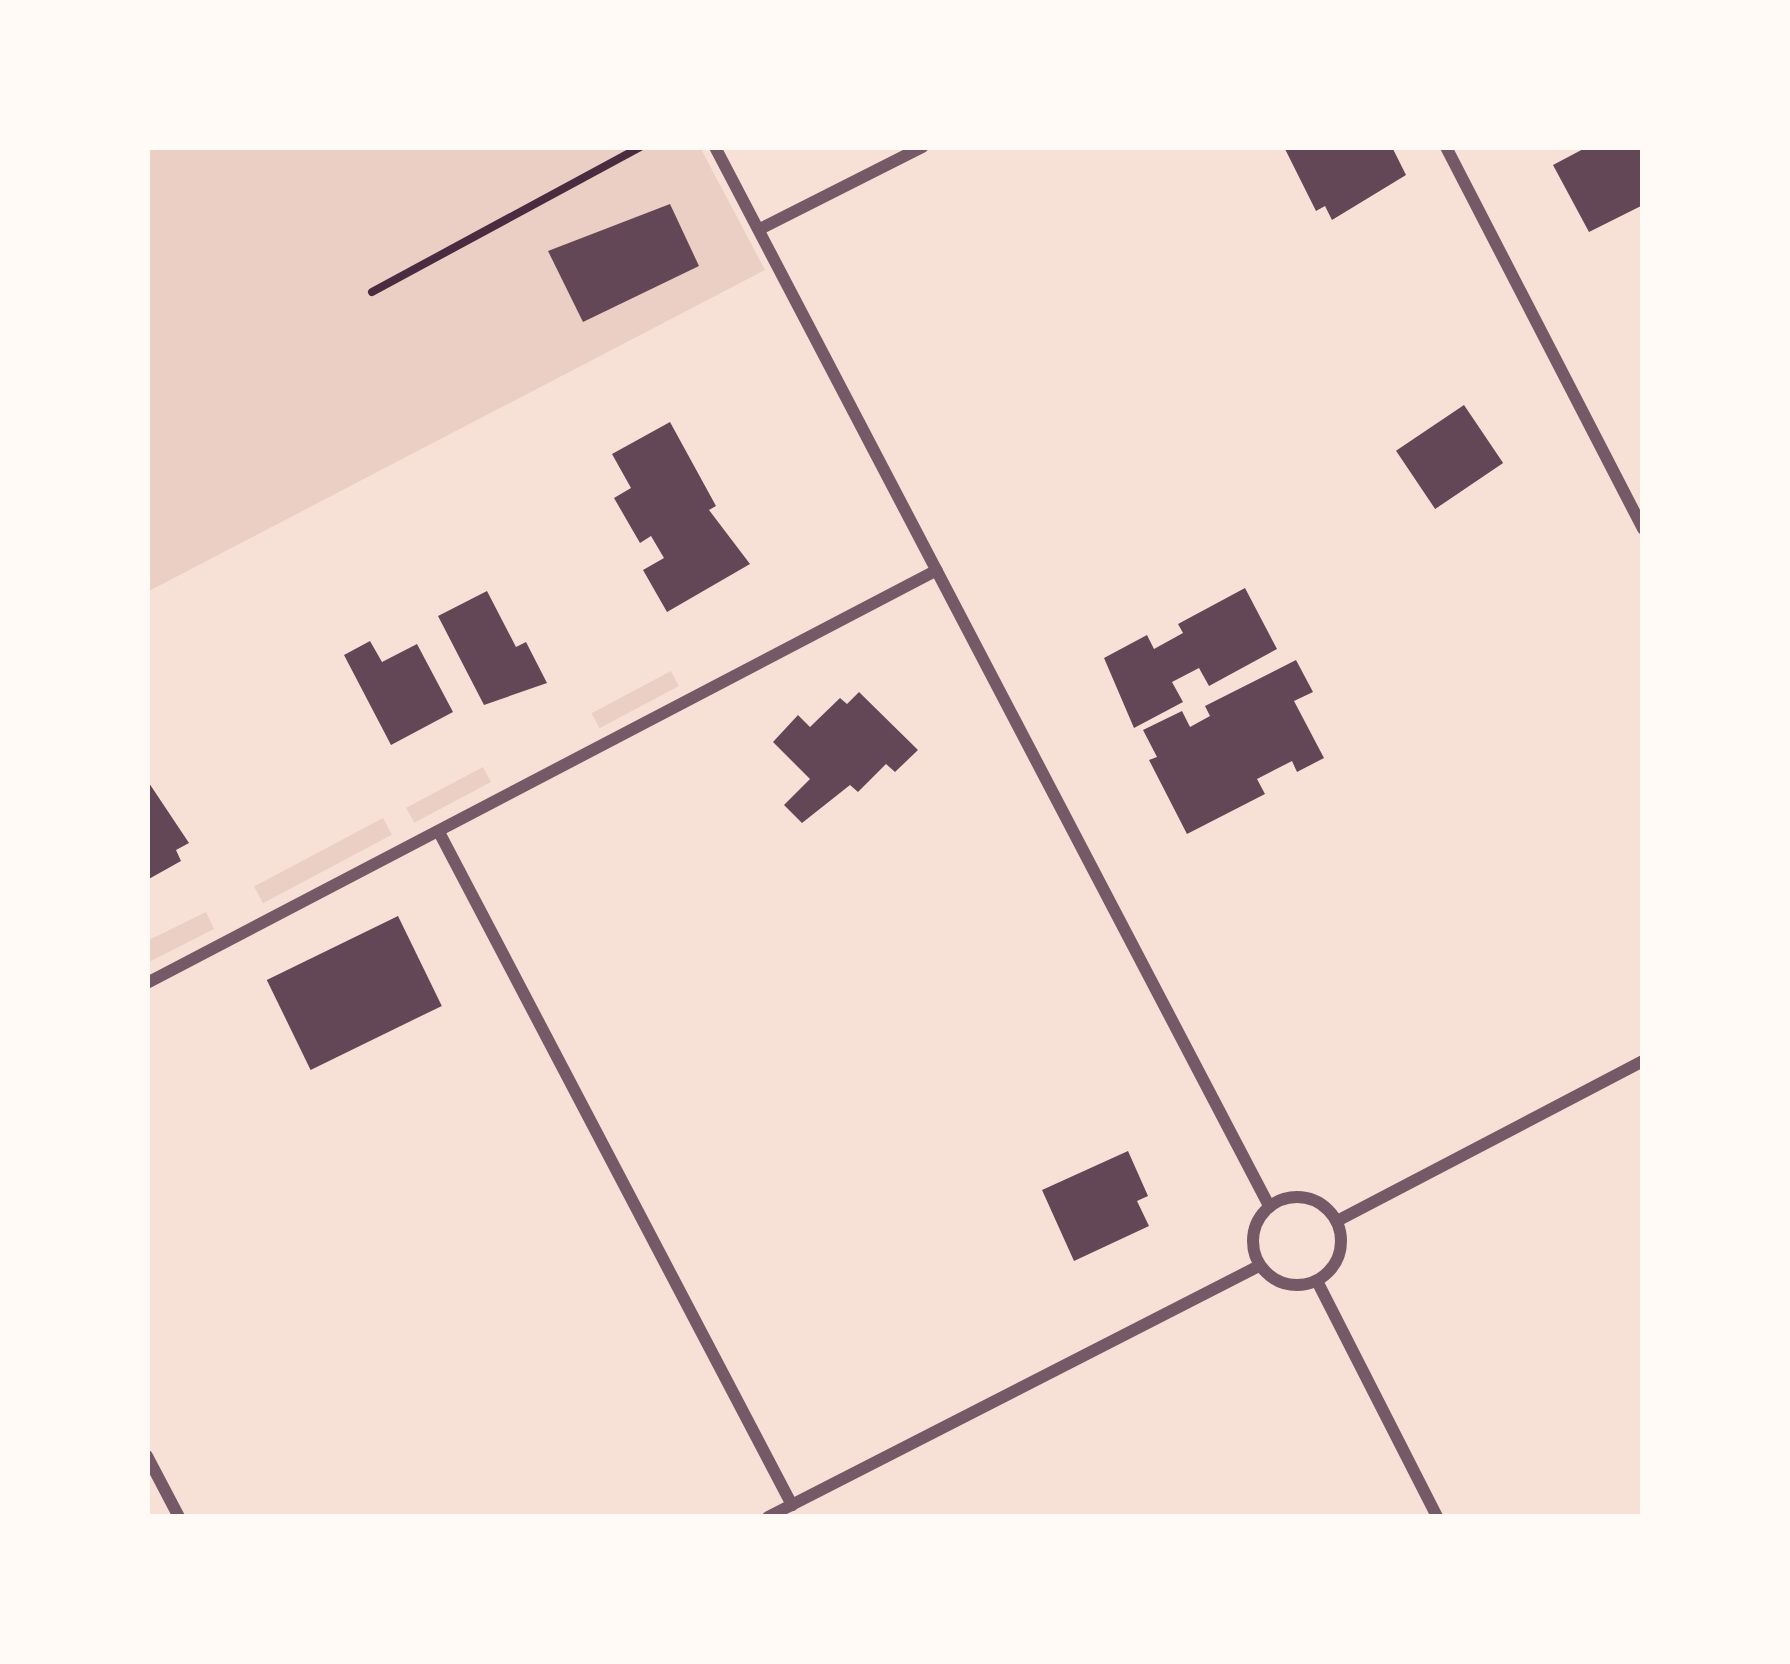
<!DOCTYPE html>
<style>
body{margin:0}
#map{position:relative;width:1790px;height:1664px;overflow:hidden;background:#f7e1d7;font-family:Overpass,sans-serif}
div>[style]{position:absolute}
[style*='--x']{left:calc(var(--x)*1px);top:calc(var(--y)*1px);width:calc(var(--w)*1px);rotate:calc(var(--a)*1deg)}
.green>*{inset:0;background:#ebcfc5;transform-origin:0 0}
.building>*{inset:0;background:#644757;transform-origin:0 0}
.path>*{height:8px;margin:-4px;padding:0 4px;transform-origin:4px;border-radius:4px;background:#4a2c40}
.minor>*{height:12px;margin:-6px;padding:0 6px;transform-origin:6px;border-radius:6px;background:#755966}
.minor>.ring{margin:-6px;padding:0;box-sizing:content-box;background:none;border:12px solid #755966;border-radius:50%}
span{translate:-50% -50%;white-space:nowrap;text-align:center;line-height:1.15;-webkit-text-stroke:9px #fffaf5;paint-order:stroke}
.frame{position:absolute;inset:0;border:150px solid #fffaf5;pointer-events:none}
</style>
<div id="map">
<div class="green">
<i style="clip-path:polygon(147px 147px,700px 147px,765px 270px,147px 592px)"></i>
<i style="left:671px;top:671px;width:17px;height:90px;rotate:62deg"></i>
<i style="left:483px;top:767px;width:17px;height:87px;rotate:62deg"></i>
<i style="left:383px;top:818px;width:19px;height:146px;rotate:62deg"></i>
<i style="clip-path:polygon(206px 912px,214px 929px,147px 963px,147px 941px)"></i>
</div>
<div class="building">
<i style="clip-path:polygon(1284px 147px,1392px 147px,1406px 175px,1332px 220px,1325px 206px,1316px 211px)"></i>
<i style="clip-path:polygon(1587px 147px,1643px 147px,1643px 205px,1589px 232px,1553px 165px)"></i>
<i style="clip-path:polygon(670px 204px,699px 266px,583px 322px,548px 251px)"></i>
<i style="left:1464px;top:405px;width:70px;height:82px;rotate:56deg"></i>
<i style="clip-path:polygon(670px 422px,716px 506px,709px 510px,750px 564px,667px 612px,643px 570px,664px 558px,651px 536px,640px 543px,614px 498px,631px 488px,612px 454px)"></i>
<i style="clip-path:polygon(1245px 588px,1277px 649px,1209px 686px,1199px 668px,1172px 682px,1183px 702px,1134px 728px,1104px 658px,1147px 635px,1154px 649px,1183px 633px,1178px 624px)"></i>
<i style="clip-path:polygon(487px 591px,516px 647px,526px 642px,547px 683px,484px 705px,438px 616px)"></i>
<i style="clip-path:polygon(370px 641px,382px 662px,417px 644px,453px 712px,391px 745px,344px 655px)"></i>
<i style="clip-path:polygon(1296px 660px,1313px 692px,1294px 701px,1324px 758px,1297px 772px,1292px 761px,1257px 779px,1265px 794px,1187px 834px,1149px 760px,1157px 757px,1143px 730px,1182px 711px,1190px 727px,1210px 716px,1205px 706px)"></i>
<i style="clip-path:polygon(859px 692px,918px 750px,895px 772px,886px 764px,858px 792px,850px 785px,802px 823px,784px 805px,810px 779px,773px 742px,798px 715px,810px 727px,840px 698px,847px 704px)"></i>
<i style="clip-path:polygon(147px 780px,189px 843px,176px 850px,181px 861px,147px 880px)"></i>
<i style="left:398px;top:916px;width:100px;height:146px;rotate:64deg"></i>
<i style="clip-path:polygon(1128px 1151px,1148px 1196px,1137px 1201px,1149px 1226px,1074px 1261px,1042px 1190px)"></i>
</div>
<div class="path">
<i style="--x:372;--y:292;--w:305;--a:-28.4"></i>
</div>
<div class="minor">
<i style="--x:715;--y:147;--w:1195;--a:62.38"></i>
<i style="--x:1446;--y:147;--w:430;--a:62.7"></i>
<i style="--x:760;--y:229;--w:182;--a:-26.8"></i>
<i style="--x:440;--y:834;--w:758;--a:62.32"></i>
<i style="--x:147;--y:983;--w:891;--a:-27.6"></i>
<i class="ring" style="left:1253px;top:1197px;width:76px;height:76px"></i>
<i style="--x:1337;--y:1221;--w:345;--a:-27.6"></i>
<i style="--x:1317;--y:1281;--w:265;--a:63"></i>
<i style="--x:147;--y:1456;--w:69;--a:62.3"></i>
<i style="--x:768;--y:1517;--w:551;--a:-27.08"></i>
</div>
<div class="frame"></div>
</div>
